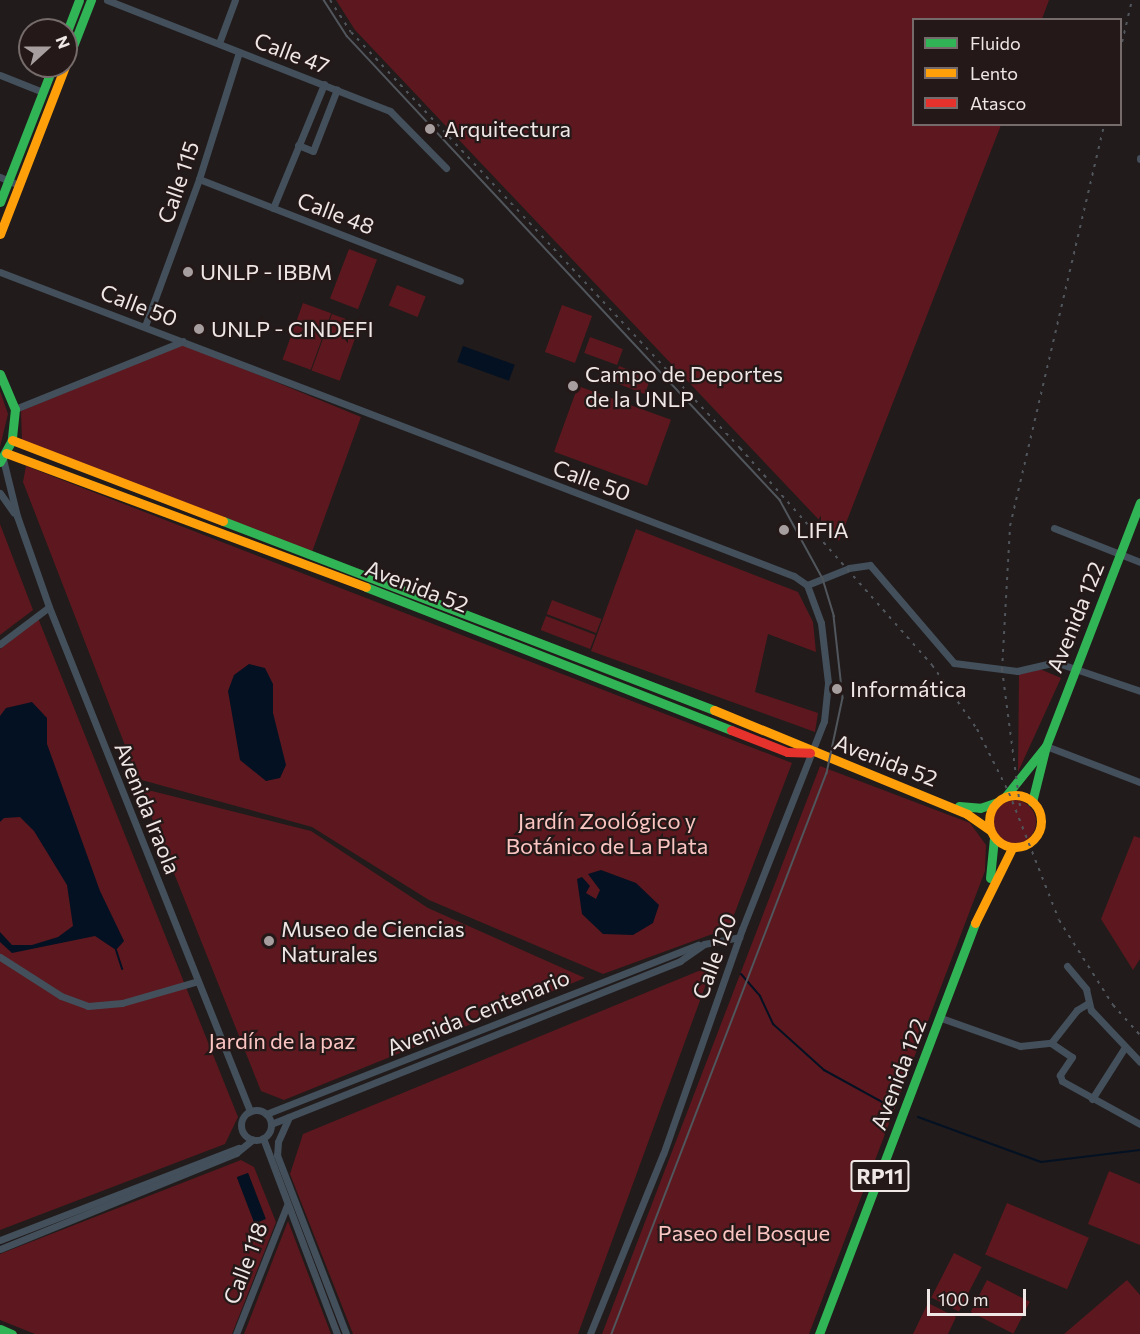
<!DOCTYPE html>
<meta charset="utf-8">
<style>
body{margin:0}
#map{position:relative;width:1140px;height:1334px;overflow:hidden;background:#211b1b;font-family:Commissioner,sans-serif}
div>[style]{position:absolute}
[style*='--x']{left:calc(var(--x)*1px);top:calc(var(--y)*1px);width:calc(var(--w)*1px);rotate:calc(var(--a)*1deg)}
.green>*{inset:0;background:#5c181e;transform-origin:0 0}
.round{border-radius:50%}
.water>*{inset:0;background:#031122;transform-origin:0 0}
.stream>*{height:2px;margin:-1px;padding:0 1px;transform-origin:1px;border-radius:1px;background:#031122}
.street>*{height:7px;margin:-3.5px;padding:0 3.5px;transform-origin:3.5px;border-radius:3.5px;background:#434f5a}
.street>.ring{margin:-3.5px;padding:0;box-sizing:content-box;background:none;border:7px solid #434f5a;border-radius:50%}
.fast>*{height:9px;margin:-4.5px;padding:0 4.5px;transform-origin:4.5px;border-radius:4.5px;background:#30b455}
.slow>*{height:9px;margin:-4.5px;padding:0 4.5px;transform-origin:4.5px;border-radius:4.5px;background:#ff9f0a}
.slow>.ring{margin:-4.5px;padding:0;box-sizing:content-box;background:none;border:9px solid #ff9f0a;border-radius:50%}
.jam>*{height:9px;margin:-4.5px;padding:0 4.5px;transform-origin:4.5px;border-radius:4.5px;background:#e5322d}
.tram>*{height:1.5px;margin:-0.75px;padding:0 0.75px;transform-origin:0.75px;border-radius:0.75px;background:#50565c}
.rail>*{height:2px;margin-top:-1px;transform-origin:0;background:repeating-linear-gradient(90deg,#50565c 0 3px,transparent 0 9px)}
.dots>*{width:16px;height:16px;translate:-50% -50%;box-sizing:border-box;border:3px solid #241918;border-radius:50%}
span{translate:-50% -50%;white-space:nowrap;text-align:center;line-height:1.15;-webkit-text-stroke:4.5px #241918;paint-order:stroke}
.shield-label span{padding:2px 4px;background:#241918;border:2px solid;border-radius:4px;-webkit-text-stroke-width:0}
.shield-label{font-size:21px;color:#efe6e6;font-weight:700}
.street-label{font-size:22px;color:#efe6e6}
.poi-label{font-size:22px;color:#efe6e6}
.left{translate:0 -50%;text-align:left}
.park-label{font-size:22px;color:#fbc5c2}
.legend{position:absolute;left:912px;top:18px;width:210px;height:108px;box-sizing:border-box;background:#241918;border:2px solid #756b6a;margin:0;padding:8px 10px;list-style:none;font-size:18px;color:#efe6e6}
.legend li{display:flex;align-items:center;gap:12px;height:30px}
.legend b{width:30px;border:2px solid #756b6a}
.north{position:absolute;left:18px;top:18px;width:60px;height:60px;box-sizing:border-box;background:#241918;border:2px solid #756b6a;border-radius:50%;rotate:69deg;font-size:16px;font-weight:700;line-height:24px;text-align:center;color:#efe6e6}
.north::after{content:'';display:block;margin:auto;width:21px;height:27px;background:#a79f9f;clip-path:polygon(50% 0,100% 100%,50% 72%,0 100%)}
.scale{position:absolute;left:927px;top:1289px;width:99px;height:27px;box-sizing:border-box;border:3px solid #efe6e6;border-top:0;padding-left:8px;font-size:18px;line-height:21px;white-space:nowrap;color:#efe6e6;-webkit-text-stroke:4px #241918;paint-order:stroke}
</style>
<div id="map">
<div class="green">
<i style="clip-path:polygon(336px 0,1049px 0,1042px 19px,914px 20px,914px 124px,1001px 125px,839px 541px,355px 30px)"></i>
<i style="left:349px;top:249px;width:30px;height:53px;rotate:21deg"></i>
<i style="left:397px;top:285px;width:31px;height:22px;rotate:22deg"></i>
<i style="left:303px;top:303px;width:30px;height:60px;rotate:20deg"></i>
<i style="left:562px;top:305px;width:32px;height:50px;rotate:20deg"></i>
<i style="left:332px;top:314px;width:30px;height:60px;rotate:20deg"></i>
<i style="left:590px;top:337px;width:35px;height:17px;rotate:20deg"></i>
<i style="clip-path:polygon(183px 344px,361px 417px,312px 552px,22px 442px,21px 411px)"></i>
<i style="left:619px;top:366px;width:34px;height:17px;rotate:21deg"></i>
<i style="left:578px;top:386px;width:99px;height:70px;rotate:20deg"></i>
<i style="clip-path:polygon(0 391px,8px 414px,0 447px)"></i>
<i style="clip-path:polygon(26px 466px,792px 763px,729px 928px,603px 974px,429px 900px,312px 827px,138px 779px,23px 482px)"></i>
<i style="clip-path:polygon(0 524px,33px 610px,0 635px)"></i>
<i style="clip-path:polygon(636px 529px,798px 592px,813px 622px,816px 652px,768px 634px,755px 692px,818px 713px,815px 732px,591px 651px)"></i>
<i style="left:552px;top:600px;width:53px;height:15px;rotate:21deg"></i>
<i style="left:546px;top:616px;width:53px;height:15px;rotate:21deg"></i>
<i style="clip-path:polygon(38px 618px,238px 1117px,225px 1144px,0 1230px,0 649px)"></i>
<i style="clip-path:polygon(1040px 669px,1061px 678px,1018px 772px,1019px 672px)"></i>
<i style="clip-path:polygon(820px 766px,970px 823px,986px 845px,985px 871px,809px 1334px,602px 1334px)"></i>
<i style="clip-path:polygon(140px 788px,311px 831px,428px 908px,585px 978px,284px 1100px,261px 1091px)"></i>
<i class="round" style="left:992px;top:800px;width:44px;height:44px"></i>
<i style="clip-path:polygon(1134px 836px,1140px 838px,1140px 959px,1133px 970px,1101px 919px)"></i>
<i style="clip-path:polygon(713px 965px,578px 1334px,353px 1334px,290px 1174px,303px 1134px)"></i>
<i style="clip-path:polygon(evenodd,241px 1160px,254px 1167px,276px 1222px,232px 1334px,35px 1334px,0 1320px,0 1254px,241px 1160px,248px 1173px,266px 1219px,255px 1224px,237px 1177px,248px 1173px)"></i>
<i style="clip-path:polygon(1109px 1171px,1140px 1184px,1140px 1245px,1088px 1224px)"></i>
<i style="left:1007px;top:1203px;width:89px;height:56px;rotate:23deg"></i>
<i style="clip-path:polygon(288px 1221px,331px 1334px,244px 1334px)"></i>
<i style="left:954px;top:1253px;width:31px;height:50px;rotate:27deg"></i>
<i style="left:987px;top:1280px;width:48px;height:36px;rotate:27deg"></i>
<i style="clip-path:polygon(1127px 1280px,1140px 1295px,1140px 1334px,1064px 1334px)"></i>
<i style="clip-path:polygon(928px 1303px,956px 1317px,948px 1334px,913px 1334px)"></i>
</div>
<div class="water">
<i style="left:463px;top:346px;width:55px;height:17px;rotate:20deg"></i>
<i style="clip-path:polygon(249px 664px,265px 668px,273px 684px,273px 713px,286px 765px,280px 778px,266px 781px,240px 760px,228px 691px,234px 675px)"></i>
<i style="clip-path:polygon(32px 702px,47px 718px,47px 744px,100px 891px,124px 941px,116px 950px,95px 936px,12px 953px,0 942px,0 932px,12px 945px,32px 945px,58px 937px,73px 926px,67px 885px,34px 831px,20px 817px,4px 818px,0 822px,0 716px,6px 708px)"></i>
<i style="clip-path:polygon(601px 870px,636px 883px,659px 905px,653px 923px,633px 935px,603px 934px,582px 914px,577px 879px,582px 877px,590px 886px,586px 893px,596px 899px,600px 890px,588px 874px)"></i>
<i style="left:248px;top:1173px;width:49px;height:12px;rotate:69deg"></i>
</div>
<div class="stream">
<i style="--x:116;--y:950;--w:20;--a:72"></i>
<i style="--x:741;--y:974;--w:29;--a:49"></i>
<i style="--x:760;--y:996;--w:31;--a:65"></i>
<i style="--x:773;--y:1024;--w:69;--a:42"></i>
<i style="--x:824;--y:1070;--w:79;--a:28.8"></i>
<i style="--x:918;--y:1117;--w:131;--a:20.1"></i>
<i style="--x:1041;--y:1162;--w:100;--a:-6.9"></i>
</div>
<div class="street">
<i style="--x:107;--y:0;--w:304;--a:21.4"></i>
<i style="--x:390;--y:111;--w:80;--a:45.5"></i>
<i style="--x:219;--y:43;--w:46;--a:-69.6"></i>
<i style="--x:0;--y:75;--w:46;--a:21.6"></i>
<i style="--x:298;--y:145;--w:16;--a:22"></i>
<i style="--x:313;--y:151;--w:66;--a:-68.8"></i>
<i style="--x:1140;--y:158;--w:1;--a:90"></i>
<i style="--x:0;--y:177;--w:21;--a:23"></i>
<i style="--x:199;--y:179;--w:280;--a:21.3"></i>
<i style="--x:273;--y:208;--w:134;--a:-67.6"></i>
<i style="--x:0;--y:272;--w:850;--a:20.95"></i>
<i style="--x:794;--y:576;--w:16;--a:35"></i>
<i style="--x:807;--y:585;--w:40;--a:69.8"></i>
<i style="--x:821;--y:623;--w:60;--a:83.3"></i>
<i style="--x:828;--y:683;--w:38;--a:96"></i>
<i style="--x:824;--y:721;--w:224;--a:111.5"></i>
<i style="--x:742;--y:929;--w:238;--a:109.3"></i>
<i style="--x:663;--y:1154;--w:194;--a:112.1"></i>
<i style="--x:145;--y:326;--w:157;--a:-69.8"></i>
<i style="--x:199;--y:179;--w:133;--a:-72.5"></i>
<i style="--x:15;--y:409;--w:181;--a:-22"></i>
<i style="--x:3;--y:459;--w:59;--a:76.2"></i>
<i style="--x:17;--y:516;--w:96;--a:70.6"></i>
<i style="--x:49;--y:607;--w:543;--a:68.26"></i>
<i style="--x:0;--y:493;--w:24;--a:55"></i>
<i style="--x:1054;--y:528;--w:92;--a:21.6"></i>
<i style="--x:807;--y:585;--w:45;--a:-22"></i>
<i style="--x:849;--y:568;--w:21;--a:-8"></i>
<i style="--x:870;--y:565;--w:129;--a:49.4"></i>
<i style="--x:954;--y:663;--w:64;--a:7.2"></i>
<i style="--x:1017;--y:671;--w:39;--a:-13"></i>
<i style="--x:1055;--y:662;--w:90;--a:18.8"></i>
<i style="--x:0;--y:644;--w:61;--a:-37.1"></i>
<i style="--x:1046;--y:746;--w:101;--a:21"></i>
<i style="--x:0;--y:957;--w:72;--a:32.6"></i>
<i style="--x:61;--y:996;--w:29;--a:20"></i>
<i style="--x:88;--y:1006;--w:34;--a:-5"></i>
<i style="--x:122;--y:1003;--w:79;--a:-16.1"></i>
<i style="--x:1067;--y:966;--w:30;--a:50"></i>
<i style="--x:1086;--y:989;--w:22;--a:77"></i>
<i style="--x:1091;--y:1010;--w:71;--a:46.7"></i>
<i style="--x:941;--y:1018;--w:84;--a:19.5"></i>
<i style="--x:1020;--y:1046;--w:31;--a:-6"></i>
<i style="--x:1051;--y:1043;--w:25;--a:34"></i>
<i style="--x:1072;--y:1057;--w:22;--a:124"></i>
<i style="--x:1060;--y:1075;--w:6;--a:72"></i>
<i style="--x:1062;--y:1081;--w:89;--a:28.9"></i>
<i style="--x:1051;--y:1043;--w:42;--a:-51.8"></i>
<i style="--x:1077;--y:1010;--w:12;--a:-31"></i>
<i style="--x:1092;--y:1099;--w:62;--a:-57.6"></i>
<i class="ring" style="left:241px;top:1110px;width:23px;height:23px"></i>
<i style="--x:266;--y:1114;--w:464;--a:-21.4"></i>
<i style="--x:289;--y:1117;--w:27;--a:114"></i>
<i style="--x:278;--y:1142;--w:13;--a:94"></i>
<i style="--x:277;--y:1155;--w:192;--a:68.9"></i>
<i style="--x:271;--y:1124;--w:440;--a:-21.7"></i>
<i style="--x:680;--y:961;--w:29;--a:-35"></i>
<i style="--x:704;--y:944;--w:36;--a:-11"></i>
<i style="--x:263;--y:1138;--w:210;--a:69.3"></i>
<i style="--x:0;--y:1240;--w:256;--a:-21.1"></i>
<i style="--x:0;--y:1249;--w:255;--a:-22.1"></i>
<i style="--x:236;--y:1153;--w:21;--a:-39"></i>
<i style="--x:236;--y:1334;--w:139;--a:-68.4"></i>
</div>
<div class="fast">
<i style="--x:66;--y:34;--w:36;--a:-69"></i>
<i style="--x:66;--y:64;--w:69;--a:-68.7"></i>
<i style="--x:0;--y:202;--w:146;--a:-68.7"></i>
<i style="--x:0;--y:374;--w:38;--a:67"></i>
<i style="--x:15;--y:409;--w:31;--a:96"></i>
<i style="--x:12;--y:440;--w:25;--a:119"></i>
<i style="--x:223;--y:521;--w:526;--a:21.05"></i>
<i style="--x:366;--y:587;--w:392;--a:21.4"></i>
<i style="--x:1005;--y:797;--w:64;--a:-51.3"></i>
<i style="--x:1032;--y:802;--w:58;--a:-76"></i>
<i style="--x:1046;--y:746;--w:261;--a:-68.9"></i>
<i style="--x:959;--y:806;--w:21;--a:5"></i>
<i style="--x:980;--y:808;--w:18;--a:-19"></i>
<i style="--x:990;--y:878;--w:40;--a:-84.3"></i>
<i style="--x:0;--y:1329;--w:13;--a:23"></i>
<i style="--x:819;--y:1334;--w:440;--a:-69.2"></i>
</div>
<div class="slow">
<i style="--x:0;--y:234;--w:180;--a:-68.8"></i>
<i style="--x:12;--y:440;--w:226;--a:21"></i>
<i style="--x:6;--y:453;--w:384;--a:20.4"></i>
<i style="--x:714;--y:710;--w:274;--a:22.3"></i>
<i style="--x:967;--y:814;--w:28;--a:35"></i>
<i class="ring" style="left:989px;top:795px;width:43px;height:43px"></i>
<i style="--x:975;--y:923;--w:84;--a:-63.7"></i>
</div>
<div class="jam">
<i style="--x:731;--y:730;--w:60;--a:21.4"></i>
<i style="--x:787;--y:752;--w:23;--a:2"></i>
</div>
<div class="tram">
<i style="--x:324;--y:0;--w:43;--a:57.4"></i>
<i style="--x:347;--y:36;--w:635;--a:46.98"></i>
<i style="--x:780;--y:500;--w:90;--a:61.4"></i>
<i style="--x:823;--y:579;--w:39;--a:73"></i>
<i style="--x:834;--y:616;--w:82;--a:83.7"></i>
<i style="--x:843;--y:698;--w:77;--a:102"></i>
<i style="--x:827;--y:773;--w:601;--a:110.97"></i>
</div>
<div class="rail">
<i style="--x:330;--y:0;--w:38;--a:57"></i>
<i style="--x:351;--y:32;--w:570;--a:46.92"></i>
<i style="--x:740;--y:448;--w:290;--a:48.5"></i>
<i style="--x:932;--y:665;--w:78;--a:54.9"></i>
<i style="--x:977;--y:729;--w:72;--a:63.4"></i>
<i style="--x:1009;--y:793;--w:136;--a:68.5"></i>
<i style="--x:1059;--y:920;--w:101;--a:57.6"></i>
<i style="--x:1113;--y:1005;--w:40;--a:48"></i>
<i style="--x:1120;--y:51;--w:52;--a:-76.8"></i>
<i style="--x:1020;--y:806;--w:137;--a:-97.5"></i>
<i style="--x:1002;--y:670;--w:144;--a:-86.8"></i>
<i style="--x:1010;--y:526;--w:413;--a:-76.8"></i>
</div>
<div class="dots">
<i style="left:430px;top:129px;background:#a79f9f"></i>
<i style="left:188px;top:272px;background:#a79f9f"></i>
<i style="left:199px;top:329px;background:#a79f9f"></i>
<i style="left:573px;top:386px;background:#a79f9f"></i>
<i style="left:784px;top:530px;background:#a79f9f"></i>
<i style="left:837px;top:689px;background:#a79f9f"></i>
<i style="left:269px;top:941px;background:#a79f9f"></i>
</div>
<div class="shield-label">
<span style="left:880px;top:1176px">RP11</span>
</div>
<div class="street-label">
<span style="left:292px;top:53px;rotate:21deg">Calle 47</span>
<span style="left:178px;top:182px;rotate:-71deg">Calle 115</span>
<span style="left:336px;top:213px;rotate:21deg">Calle 48</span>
<span style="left:139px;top:305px;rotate:21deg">Calle 50</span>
<span style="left:592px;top:480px;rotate:20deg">Calle 50</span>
<span style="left:417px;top:586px;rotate:21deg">Avenida 52</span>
<span style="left:1075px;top:617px;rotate:-68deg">Avenida 122</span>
<span style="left:886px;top:760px;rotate:21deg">Avenida 52</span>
<span style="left:148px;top:808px;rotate:68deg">Avenida Iraola</span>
<span style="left:714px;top:956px;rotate:-70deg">Calle 120</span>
<span style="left:478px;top:1012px;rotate:-22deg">Avenida Centenario</span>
<span style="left:898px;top:1074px;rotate:-69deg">Avenida 122</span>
<span style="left:245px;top:1263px;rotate:-69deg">Calle 118</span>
</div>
<div class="poi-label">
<span class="left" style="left:444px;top:129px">Arquitectura</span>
<span class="left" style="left:200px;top:272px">UNLP - IBBM</span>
<span class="left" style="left:211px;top:329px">UNLP - CINDEFI</span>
<span class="left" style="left:585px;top:386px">Campo de Deportes<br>de la UNLP</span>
<span class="left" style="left:796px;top:530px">LIFIA</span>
<span class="left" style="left:850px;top:689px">Informática</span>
<span class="left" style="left:281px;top:941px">Museo de Ciencias<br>Naturales</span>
</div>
<div class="park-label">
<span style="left:607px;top:833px">Jardín Zoológico y<br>Botánico de La Plata</span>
<span style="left:282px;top:1041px">Jardín de la paz</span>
<span style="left:744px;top:1233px">Paseo del Bosque</span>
</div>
<ul class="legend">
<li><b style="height:8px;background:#30b455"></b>Fluido</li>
<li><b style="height:8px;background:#ff9f0a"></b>Lento</li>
<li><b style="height:8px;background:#e5322d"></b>Atasco</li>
</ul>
<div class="north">N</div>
<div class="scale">100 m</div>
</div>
